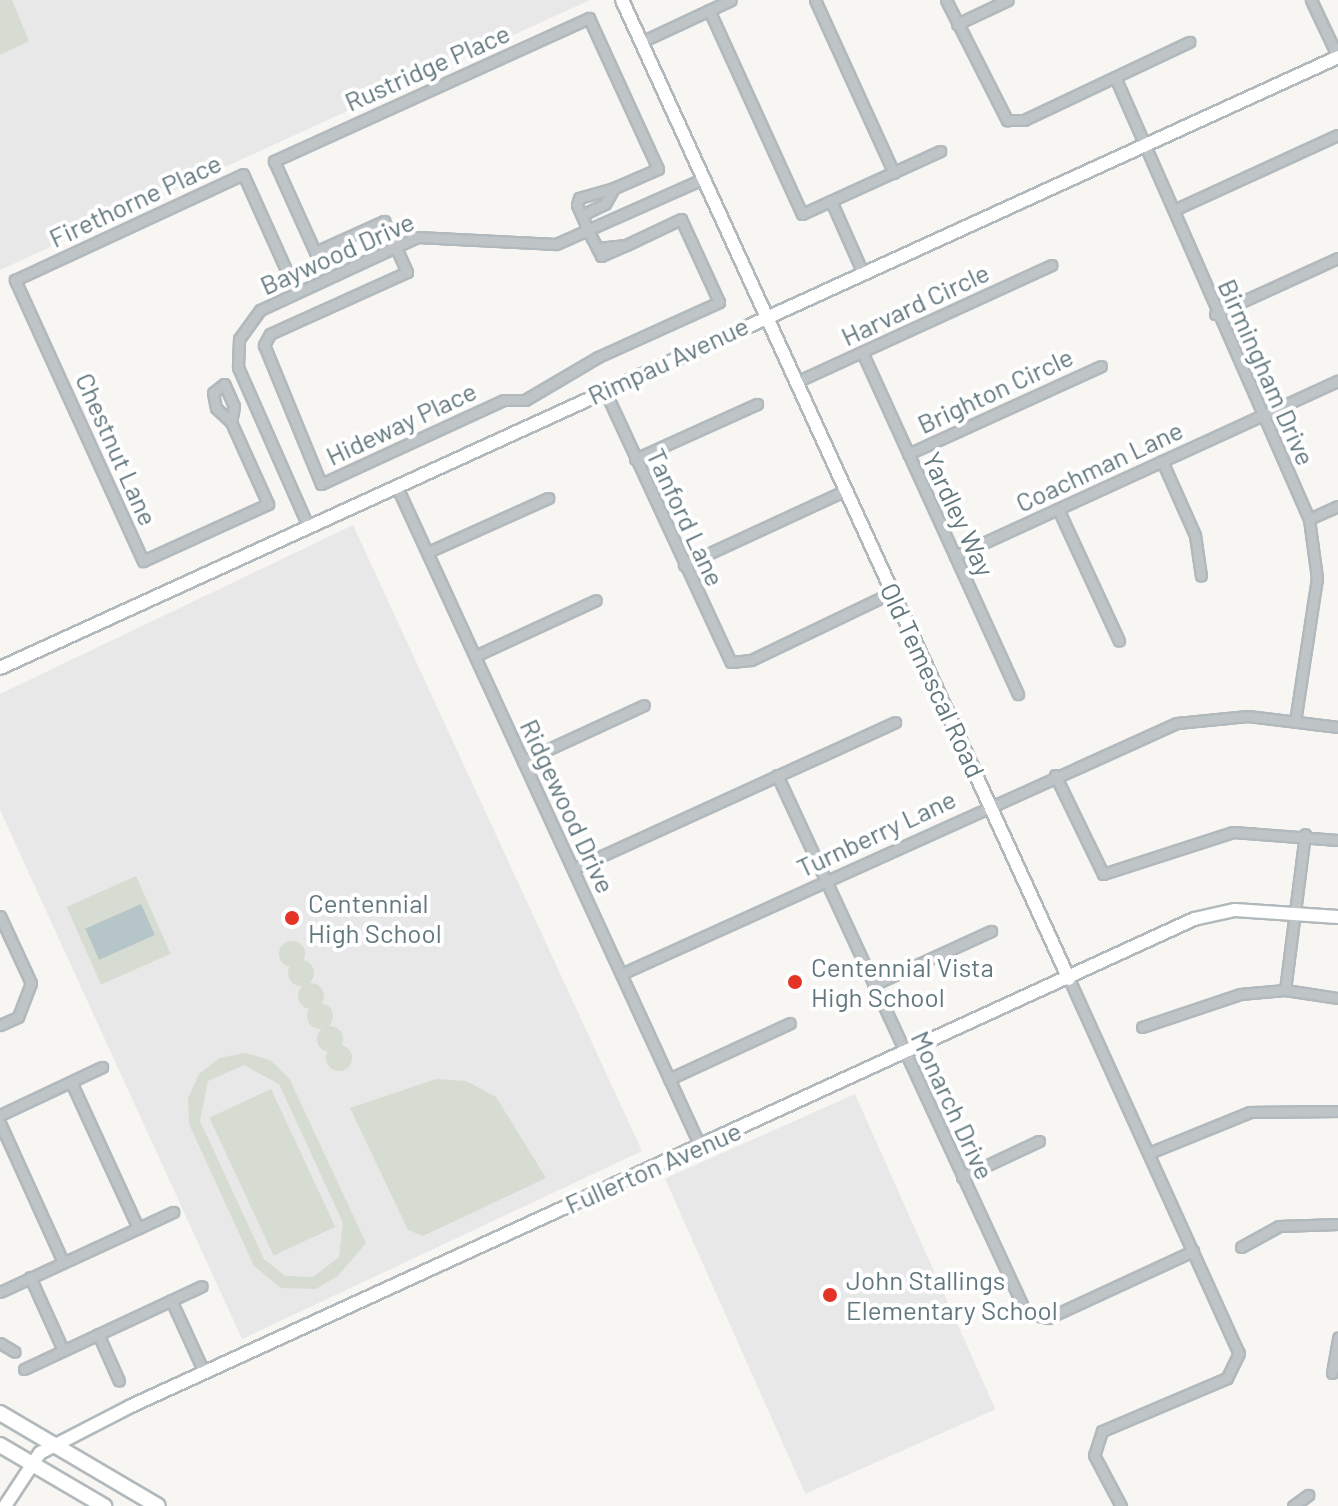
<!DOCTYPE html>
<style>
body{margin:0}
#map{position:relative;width:1338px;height:1506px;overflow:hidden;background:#f7f6f3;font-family:Barlow,sans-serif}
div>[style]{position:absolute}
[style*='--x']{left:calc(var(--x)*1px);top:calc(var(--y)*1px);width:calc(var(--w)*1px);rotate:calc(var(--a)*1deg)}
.built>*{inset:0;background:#e7e8e7;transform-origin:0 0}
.green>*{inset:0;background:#d7dcd2;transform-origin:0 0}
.round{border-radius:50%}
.water>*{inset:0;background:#b6c5c7;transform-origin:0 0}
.roads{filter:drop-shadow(2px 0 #b2b9bc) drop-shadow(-2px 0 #b2b9bc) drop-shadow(0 2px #b2b9bc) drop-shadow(0 -2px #b2b9bc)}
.street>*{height:9px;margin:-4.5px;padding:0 4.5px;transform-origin:4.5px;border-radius:4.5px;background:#bfc5c7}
.secondary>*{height:12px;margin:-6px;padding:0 6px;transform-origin:6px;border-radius:6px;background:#fff}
.primary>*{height:14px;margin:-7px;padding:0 7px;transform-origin:7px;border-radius:7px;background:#fff}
.dots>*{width:22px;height:22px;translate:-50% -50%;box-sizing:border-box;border:4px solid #fff;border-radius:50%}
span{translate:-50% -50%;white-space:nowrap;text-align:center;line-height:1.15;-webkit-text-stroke:8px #fff;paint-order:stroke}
.street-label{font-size:26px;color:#61777e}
.poi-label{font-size:26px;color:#61777e}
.left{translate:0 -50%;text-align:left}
</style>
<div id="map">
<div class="built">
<i style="clip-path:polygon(0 0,590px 0,0 270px)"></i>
<i style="clip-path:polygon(353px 525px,642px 1151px,242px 1339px,0 810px,0 694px)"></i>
<i style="left:855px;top:1094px;width:345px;height:208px;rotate:66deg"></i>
</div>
<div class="green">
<i style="clip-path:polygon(0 0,12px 0,29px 41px,0 55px)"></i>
<i style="left:136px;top:876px;width:85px;height:76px;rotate:66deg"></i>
<i class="round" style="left:279px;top:941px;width:26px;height:26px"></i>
<i class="round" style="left:288px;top:960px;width:26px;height:26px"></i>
<i class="round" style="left:298px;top:983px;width:26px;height:26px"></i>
<i class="round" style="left:307px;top:1003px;width:26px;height:26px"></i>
<i class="round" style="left:317px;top:1026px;width:26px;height:26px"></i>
<i class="round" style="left:326px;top:1045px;width:26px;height:26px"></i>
<i style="clip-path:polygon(evenodd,245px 1053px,270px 1060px,289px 1078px,366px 1243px,338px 1276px,316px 1289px,281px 1288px,254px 1266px,189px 1124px,188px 1098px,199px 1074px,219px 1058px,245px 1053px,244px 1065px,279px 1084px,343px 1223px,339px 1257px,313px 1277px,285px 1276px,264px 1259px,200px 1121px,208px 1081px,244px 1065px)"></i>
<i style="clip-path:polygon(436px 1079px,466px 1081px,496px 1097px,546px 1178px,423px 1236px,408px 1230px,350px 1108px)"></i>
<i style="left:271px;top:1089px;width:152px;height:68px;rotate:65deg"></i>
</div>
<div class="water">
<i style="left:141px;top:904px;width:34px;height:61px;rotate:66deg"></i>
</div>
<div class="roads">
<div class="street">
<i style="--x:815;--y:0;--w:190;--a:65.5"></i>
<i style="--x:946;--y:0;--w:135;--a:63.1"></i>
<i style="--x:1007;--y:120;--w:17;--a:0"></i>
<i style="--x:1024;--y:120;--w:183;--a:-25.3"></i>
<i style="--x:1311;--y:0;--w:63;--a:64.7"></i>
<i style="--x:709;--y:10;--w:224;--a:65.5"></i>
<i style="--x:802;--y:214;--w:152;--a:-24.5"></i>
<i style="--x:957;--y:24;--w:56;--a:-25.2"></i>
<i style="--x:641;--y:42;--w:99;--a:-25"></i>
<i style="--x:1115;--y:77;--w:483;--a:66.3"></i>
<i style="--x:1309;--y:519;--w:60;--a:82.3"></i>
<i style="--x:1317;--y:578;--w:145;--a:98.7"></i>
<i style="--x:614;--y:188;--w:48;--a:-23.4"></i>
<i style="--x:658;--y:169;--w:166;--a:-114.6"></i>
<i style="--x:589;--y:18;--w:346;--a:155.6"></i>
<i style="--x:274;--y:161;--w:100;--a:65.7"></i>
<i style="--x:315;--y:252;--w:76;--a:-24.2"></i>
<i style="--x:384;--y:221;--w:56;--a:65.7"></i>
<i style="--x:407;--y:272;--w:150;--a:155.7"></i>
<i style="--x:270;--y:334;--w:13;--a:119"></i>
<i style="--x:264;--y:345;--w:150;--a:67.7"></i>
<i style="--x:321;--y:484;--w:201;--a:-24.7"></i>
<i style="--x:504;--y:400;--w:21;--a:0"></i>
<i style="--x:525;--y:400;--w:85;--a:-30.5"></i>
<i style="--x:598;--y:357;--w:133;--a:-24.4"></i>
<i style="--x:719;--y:302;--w:91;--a:-114.6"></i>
<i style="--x:681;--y:219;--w:61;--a:154.7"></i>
<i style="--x:831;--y:201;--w:77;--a:66.1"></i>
<i style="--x:1176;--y:209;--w:178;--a:-24.6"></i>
<i style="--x:582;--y:215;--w:25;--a:-26"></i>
<i style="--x:605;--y:204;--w:18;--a:-61"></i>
<i style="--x:614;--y:188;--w:36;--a:164"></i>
<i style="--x:579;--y:198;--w:7;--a:106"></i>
<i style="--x:577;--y:205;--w:36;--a:66"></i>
<i style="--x:592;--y:238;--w:20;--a:63"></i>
<i style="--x:601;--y:256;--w:27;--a:-24"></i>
<i style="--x:626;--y:245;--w:29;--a:174"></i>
<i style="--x:1215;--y:314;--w:135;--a:-24.5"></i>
<i style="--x:862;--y:352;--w:376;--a:65.5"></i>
<i style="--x:796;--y:382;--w:281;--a:-24.6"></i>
<i style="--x:604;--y:389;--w:301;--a:65.1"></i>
<i style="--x:731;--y:662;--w:20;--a:-6"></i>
<i style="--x:751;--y:660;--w:157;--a:-25.6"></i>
<i style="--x:231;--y:422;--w:16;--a:-79"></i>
<i style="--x:234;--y:406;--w:24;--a:-114"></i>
<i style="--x:224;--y:384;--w:14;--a:141"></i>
<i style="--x:213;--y:393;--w:15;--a:79"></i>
<i style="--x:216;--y:408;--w:21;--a:43"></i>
<i style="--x:231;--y:422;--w:90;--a:65.7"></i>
<i style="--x:268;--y:504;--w:137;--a:155.5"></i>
<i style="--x:143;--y:561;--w:309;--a:-114.5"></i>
<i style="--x:15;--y:280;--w:251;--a:-24.9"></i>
<i style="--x:243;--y:174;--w:129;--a:65.8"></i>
<i style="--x:908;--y:454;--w:212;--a:-24.5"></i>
<i style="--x:635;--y:459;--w:134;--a:-24.3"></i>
<i style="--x:1162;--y:461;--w:81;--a:66"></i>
<i style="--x:1195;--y:535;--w:41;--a:81.7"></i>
<i style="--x:396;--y:485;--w:728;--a:65.3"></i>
<i style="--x:1058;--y:509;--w:145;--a:65.2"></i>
<i style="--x:1309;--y:519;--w:32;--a:-24"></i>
<i style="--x:308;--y:526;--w:174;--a:-113.8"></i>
<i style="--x:238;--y:367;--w:28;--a:-88"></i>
<i style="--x:239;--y:339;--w:36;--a:-54"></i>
<i style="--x:260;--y:310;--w:173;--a:-24.9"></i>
<i style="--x:417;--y:237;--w:139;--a:2.9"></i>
<i style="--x:556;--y:244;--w:161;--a:-23.9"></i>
<i style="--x:428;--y:552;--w:132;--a:-24.2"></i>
<i style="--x:955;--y:556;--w:421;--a:-24.6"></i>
<i style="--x:684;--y:565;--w:179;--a:-24.8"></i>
<i style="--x:475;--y:656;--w:133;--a:-24.8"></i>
<i style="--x:523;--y:761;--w:133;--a:-24.8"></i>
<i style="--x:777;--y:775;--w:593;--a:65.16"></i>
<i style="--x:1026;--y:1313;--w:23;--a:13"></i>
<i style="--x:1048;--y:1318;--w:160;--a:-24.8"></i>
<i style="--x:1055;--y:775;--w:110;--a:64.1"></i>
<i style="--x:1103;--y:874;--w:137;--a:-17.9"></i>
<i style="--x:1233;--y:832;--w:105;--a:4.4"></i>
<i style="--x:573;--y:869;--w:354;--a:-24.5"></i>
<i style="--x:0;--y:916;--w:74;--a:65.2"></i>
<i style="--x:31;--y:983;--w:36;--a:111"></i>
<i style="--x:18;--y:1017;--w:20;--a:156"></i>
<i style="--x:621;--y:974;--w:610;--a:-24.3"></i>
<i style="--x:1177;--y:723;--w:71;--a:-5.6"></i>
<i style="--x:1248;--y:716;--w:91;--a:7"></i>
<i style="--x:1069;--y:979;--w:411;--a:65.6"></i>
<i style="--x:1239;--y:1353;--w:28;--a:116"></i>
<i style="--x:1227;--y:1378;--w:136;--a:157"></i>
<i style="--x:1102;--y:1431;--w:25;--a:108"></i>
<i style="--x:1094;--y:1455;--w:58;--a:62.1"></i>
<i style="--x:873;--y:985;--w:130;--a:-24.6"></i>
<i style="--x:1285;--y:990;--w:157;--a:-82.7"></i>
<i style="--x:1142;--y:1027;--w:103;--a:-18.6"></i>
<i style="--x:1240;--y:994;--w:45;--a:-5.1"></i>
<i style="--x:1285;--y:990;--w:54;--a:8.6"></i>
<i style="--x:669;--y:1079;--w:133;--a:-24.8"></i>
<i style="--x:71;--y:1082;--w:161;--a:65.3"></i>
<i style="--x:0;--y:1115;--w:113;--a:-25.2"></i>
<i style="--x:0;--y:1123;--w:153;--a:65.6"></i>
<i style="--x:1149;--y:1153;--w:109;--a:-22.1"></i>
<i style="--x:1250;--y:1112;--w:88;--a:-0.7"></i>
<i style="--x:962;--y:1177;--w:85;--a:-25.1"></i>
<i style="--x:1241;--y:1247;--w:43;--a:-28.9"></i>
<i style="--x:1279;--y:1226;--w:59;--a:-1.9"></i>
<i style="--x:30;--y:1277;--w:80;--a:65.7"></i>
<i style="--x:0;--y:1292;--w:191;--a:-24.8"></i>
<i style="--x:171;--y:1300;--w:79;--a:65.4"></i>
<i style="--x:98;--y:1334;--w:51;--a:65.9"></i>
<i style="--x:0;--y:1343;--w:17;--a:31"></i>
<i style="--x:24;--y:1369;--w:196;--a:-25"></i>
<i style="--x:1332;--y:1373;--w:36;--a:-80"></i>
<i style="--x:1293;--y:1506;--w:19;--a:-36"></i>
</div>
<div class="secondary">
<i style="--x:622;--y:0;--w:1076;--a:65.46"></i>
<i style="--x:0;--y:668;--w:1471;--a:-24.54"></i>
<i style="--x:5;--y:1506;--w:64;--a:-56.6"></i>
<i style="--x:40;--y:1453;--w:102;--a:-27.3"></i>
<i style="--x:131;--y:1406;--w:1169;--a:-24.61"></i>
<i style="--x:1194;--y:919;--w:42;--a:-12.4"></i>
<i style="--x:1235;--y:910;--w:103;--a:3.9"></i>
</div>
<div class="primary">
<i style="--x:0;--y:1413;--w:183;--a:30.5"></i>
<i style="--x:0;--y:1445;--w:121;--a:30.4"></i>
</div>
</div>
<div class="dots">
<i style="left:292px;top:918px;background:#e33426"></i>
<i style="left:795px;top:982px;background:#e33426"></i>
<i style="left:830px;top:1295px;background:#e33426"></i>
</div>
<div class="street-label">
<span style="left:427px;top:67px;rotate:-24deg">Rustridge Place</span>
<span style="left:135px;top:200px;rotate:-25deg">Firethorne Place</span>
<span style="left:337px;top:253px;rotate:-24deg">Baywood Drive</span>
<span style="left:915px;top:304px;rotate:-25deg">Harvard Circle</span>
<span style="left:668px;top:360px;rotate:-25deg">Rimpau Avenue</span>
<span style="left:1267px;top:372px;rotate:66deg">Birmingham Drive</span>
<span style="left:995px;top:390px;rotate:-25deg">Brighton Circle</span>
<span style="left:401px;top:423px;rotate:-25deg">Hideway Place</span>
<span style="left:117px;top:449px;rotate:66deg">Chestnut Lane</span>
<span style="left:1099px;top:466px;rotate:-25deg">Coachman Lane</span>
<span style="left:959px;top:514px;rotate:65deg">Yardley Way</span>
<span style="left:686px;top:517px;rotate:65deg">Tanford Lane</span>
<span style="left:933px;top:680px;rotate:65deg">Old Temescal Road</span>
<span style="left:568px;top:806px;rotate:65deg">Ridgewood Drive</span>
<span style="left:876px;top:833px;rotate:-25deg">Turnberry Lane</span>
<span style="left:953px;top:1105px;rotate:65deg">Monarch Drive</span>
<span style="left:653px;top:1167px;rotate:-24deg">Fullerton Avenue</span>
</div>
<div class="poi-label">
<span class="left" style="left:308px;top:918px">Centennial<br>High School</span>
<span class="left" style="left:811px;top:982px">Centennial Vista<br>High School</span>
<span class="left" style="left:846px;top:1295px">John Stallings<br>Elementary School</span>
</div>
</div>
